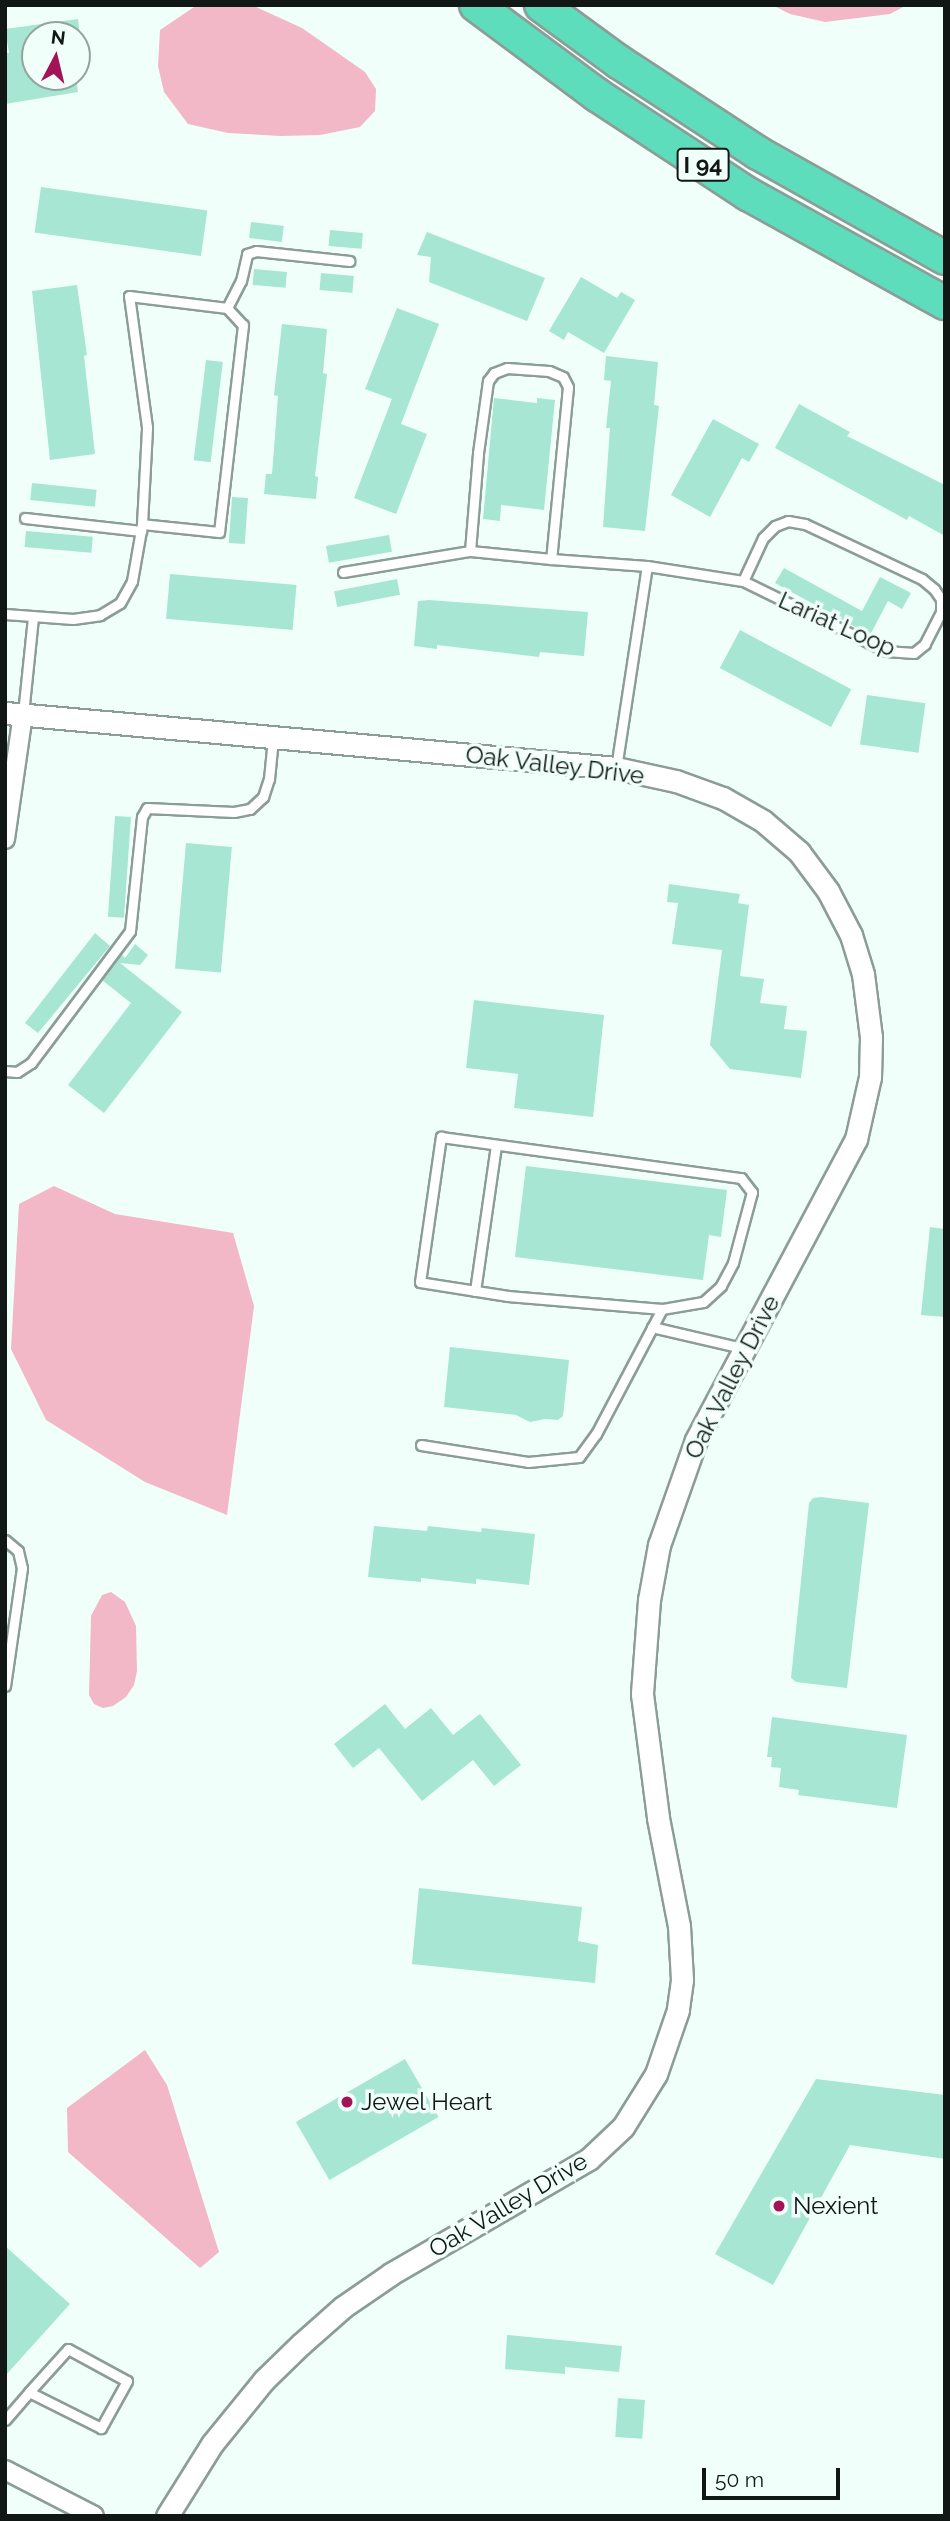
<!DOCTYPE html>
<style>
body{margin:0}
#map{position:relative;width:950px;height:2521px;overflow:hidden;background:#f0fffa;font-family:Raleway,sans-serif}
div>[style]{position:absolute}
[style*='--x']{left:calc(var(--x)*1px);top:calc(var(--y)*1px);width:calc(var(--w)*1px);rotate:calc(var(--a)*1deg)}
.water>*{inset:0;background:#f2b8c8}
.building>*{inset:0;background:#a6e6d2;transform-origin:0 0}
.roads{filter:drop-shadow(2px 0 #8c9d97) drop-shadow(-2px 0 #8c9d97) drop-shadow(0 2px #8c9d97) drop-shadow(0 -2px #8c9d97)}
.service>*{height:9px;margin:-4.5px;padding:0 4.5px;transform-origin:4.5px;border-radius:4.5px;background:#fff}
.minor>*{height:18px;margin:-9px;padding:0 9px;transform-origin:9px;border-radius:9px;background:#fff}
.tertiary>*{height:21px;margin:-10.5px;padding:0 10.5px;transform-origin:10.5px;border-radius:10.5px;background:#fff}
.motorway>*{height:32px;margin:-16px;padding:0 16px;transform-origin:16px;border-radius:16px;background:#5dddbb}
.dots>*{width:19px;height:19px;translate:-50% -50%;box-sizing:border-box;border:4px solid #f0fffa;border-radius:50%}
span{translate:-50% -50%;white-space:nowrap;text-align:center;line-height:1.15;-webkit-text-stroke:7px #f0fffa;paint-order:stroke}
.shield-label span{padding:2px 5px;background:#f0fffa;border:2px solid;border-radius:5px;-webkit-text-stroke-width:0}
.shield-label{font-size:23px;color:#111715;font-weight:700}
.street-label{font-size:24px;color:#111715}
.poi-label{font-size:24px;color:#111715}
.left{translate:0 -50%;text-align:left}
.frame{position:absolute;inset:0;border:7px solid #111715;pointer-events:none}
.north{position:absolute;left:21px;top:21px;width:70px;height:70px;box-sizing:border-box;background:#f0fffa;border:2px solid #97a29e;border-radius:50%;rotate:7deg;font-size:19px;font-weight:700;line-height:28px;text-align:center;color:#111715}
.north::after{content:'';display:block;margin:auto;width:24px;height:32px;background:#a31358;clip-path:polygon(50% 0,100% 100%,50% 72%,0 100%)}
.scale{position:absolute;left:702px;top:2468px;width:138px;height:32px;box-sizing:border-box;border:4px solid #111715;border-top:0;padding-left:9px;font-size:21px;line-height:24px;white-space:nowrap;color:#111715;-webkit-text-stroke:5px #f0fffa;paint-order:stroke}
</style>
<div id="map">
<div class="water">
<i style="clip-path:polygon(197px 5px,256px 7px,302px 28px,365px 72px,376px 89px,375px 111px,360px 127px,320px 135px,281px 136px,228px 133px,188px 124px,164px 92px,158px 66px,160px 30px)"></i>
<i style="clip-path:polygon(772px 5px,907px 5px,890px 14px,825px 22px,790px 14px)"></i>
<i style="clip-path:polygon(54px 1186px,115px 1214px,233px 1233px,254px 1306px,227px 1515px,145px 1482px,46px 1420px,11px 1349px,19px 1204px)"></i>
<i style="clip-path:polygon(111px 1592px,125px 1602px,136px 1626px,137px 1671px,134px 1685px,126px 1697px,113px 1706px,103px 1708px,94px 1704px,89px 1695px,91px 1616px,102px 1595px)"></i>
<i style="clip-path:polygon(145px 2050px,167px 2085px,219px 2252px,200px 2268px,68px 2152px,67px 2108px)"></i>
</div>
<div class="building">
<i style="clip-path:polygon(78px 19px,80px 35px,35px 35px,35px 77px,76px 77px,78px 92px,5px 104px,5px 53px,9px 53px,5px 29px)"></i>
<i style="left:41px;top:187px;width:168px;height:46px;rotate:8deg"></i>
<i style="left:251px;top:222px;width:33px;height:16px;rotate:7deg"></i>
<i style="left:330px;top:230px;width:33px;height:16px;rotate:5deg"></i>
<i style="clip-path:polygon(427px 232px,545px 278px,527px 321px,429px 282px,431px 257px,417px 255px)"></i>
<i style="left:254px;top:269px;width:33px;height:16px;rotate:5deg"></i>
<i style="left:321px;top:273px;width:33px;height:17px;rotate:5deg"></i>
<i style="clip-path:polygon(581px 277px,617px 298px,621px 292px,635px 300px,604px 353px,568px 332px,564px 340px,549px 331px)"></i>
<i style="clip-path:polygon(77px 285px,87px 355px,84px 356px,95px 454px,50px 460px,32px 291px)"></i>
<i style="clip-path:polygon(397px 308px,439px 324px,401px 424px,427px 434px,396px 514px,354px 498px,392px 399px,365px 389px)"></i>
<i style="clip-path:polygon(282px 324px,327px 329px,323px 373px,327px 374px,315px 476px,318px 477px,316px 499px,264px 494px,266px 474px,272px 474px,278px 396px,274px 395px)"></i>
<i style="clip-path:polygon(606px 356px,658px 362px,654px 405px,659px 406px,645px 531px,603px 527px,610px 428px,606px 428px,611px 381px,604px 380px)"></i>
<i style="left:206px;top:360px;width:17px;height:101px;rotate:7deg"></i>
<i style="clip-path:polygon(494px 398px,537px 403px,537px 398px,555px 400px,544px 510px,501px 505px,500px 521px,483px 519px)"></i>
<i style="clip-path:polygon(799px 404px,850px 432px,847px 436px,945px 485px,945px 536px,909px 516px,907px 520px,775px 448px)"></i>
<i style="clip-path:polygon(713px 419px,759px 444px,749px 462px,742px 458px,710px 517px,671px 495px)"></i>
<i style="left:32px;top:483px;width:65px;height:17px;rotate:6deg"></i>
<i style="left:232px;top:497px;width:16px;height:46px;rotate:4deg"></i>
<i style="left:26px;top:531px;width:67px;height:16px;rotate:5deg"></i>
<i style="left:389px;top:535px;width:17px;height:64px;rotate:80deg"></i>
<i style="clip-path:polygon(784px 568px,862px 611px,880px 577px,911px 593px,902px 609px,888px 601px,870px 635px,775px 583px)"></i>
<i style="left:170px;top:574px;width:127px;height:45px;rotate:5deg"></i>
<i style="left:397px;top:579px;width:16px;height:64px;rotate:79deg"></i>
<i style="clip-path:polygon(429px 600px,588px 612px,584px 656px,540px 652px,539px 657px,437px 645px,437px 649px,414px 646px,418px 601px)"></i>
<i style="left:740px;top:630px;width:126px;height:43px;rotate:28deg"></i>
<i style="left:867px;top:695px;width:59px;height:50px;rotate:8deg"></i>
<i style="left:115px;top:816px;width:16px;height:101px;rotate:4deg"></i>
<i style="left:186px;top:843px;width:46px;height:126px;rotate:5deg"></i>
<i style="clip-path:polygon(669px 884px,740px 894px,738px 903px,749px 905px,740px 976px,764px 979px,760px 1003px,787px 1006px,784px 1029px,807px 1031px,801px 1078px,730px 1069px,710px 1045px,722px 950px,672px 944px,678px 903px,667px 902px)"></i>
<i style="clip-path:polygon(95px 933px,110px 946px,38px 1033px,25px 1023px)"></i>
<i style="clip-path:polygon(135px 944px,148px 955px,140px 965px,120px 963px,182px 1012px,104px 1113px,68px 1085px,131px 1003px,102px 980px,121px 954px,125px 958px)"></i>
<i style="clip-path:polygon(474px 1000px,604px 1015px,593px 1117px,514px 1108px,518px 1074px,466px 1068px)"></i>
<i style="clip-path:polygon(526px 1166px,727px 1190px,721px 1237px,709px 1235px,703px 1280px,515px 1257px)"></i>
<i style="clip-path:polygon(930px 1227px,945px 1229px,945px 1317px,921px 1315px)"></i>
<i style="clip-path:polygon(450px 1347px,569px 1360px,563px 1416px,558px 1420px,545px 1419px,530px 1422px,516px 1415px,444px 1407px)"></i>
<i style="clip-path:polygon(821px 1497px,869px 1503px,847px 1688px,796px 1682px,791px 1678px,809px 1503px,813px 1498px)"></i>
<i style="clip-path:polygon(374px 1526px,427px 1531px,428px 1526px,481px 1532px,482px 1528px,535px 1534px,529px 1585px,476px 1579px,476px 1584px,421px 1578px,421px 1582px,368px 1577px)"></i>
<i style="clip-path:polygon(385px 1704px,405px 1729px,431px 1708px,453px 1735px,480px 1714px,521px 1765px,494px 1786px,473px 1760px,422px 1801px,379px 1748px,353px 1768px,334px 1744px)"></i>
<i style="clip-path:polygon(772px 1717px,907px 1735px,897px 1808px,798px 1795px,799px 1790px,779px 1787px,781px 1768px,771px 1767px,772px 1757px,767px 1757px)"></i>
<i style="clip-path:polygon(419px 1888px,582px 1907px,578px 1941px,598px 1945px,595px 1983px,412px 1964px)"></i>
<i style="left:405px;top:2059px;width:67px;height:126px;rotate:60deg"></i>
<i style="clip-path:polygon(816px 2079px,945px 2095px,945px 2159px,850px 2145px,773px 2285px,715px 2254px)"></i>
<i style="clip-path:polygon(5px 2246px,70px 2304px,5px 2376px)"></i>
<i style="clip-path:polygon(507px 2335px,622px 2346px,619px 2372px,565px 2367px,565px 2374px,505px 2369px)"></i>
<i style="left:618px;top:2398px;width:27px;height:39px;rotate:4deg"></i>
</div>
<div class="roads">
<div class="service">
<i style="--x:227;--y:308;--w:30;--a:-63"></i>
<i style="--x:241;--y:281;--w:28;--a:-77"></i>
<i style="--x:247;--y:254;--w:9;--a:-18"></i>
<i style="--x:256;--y:251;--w:94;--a:6.1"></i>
<i style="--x:507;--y:368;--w:42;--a:4.1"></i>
<i style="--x:549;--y:371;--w:15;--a:23"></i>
<i style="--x:563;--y:377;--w:11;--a:63"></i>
<i style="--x:568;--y:387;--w:173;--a:95.6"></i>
<i style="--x:551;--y:559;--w:81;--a:-174.4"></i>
<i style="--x:470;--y:551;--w:98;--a:-85.3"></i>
<i style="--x:478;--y:453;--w:73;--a:-82.1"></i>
<i style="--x:488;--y:381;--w:10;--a:-53"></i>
<i style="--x:494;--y:373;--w:14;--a:-21"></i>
<i style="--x:25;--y:518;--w:117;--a:6.4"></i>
<i style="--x:788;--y:521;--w:17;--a:10"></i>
<i style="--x:805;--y:524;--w:129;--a:25.2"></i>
<i style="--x:922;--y:579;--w:16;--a:40"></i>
<i style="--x:934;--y:589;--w:12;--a:55"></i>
<i style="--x:941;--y:599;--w:13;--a:90"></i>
<i style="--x:941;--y:612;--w:36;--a:117"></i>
<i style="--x:925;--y:644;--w:14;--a:141"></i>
<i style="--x:914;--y:653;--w:28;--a:-176"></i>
<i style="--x:886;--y:651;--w:159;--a:-153.9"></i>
<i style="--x:743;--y:581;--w:47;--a:-65.1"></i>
<i style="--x:763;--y:538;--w:17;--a:-45"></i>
<i style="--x:775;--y:526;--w:14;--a:-21"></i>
<i style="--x:551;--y:559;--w:96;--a:4.2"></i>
<i style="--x:647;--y:566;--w:97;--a:8.9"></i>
<i style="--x:343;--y:572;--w:129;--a:-9.4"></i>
<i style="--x:5;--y:614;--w:68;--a:4.2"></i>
<i style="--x:73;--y:619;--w:27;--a:-8"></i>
<i style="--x:100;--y:615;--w:23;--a:-31"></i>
<i style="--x:120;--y:603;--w:25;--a:-61"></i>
<i style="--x:132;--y:581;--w:58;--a:-80"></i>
<i style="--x:142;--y:524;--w:97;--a:-87"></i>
<i style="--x:147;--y:427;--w:132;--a:-97.8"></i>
<i style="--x:129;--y:296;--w:99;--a:7"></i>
<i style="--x:227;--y:308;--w:23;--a:47"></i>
<i style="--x:243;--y:325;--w:208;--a:96.6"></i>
<i style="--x:219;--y:532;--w:77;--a:-174.1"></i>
<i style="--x:23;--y:714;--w:98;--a:-84.1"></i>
<i style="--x:616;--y:768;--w:204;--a:-81.3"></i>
<i style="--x:5;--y:1071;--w:12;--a:5"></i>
<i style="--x:17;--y:1072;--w:17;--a:-33"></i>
<i style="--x:31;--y:1063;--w:165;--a:-53.1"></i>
<i style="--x:130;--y:931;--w:115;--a:-84"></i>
<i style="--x:142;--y:817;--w:10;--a:-61"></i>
<i style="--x:147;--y:808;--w:87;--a:2.6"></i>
<i style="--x:234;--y:812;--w:16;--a:-11"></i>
<i style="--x:250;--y:809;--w:18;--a:-43"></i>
<i style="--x:263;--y:797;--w:19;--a:-72"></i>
<i style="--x:269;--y:779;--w:41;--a:-84.4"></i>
<i style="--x:441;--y:1137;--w:303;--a:7.8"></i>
<i style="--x:741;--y:1178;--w:18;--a:52"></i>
<i style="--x:752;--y:1192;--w:73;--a:105"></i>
<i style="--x:733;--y:1263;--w:26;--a:118"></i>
<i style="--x:721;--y:1286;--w:24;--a:138"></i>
<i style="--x:703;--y:1302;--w:42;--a:170.3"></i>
<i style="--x:662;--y:1309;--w:155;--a:-175.2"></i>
<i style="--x:508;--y:1296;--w:89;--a:-171"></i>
<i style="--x:420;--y:1282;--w:147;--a:-81.8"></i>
<i style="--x:475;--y:1291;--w:147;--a:-81.8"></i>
<i style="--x:652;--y:1327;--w:92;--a:13.1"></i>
<i style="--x:421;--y:1445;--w:108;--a:9"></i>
<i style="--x:528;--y:1462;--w:51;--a:-5.6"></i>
<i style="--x:579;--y:1457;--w:29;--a:-54"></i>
<i style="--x:596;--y:1434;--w:141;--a:-62.2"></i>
<i style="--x:5;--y:1540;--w:17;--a:40"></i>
<i style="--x:18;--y:1551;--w:17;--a:77"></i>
<i style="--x:22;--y:1568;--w:119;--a:98.2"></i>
<i style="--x:5;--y:2420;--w:37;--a:-49"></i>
<i style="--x:29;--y:2392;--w:58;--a:-47.8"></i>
<i style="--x:68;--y:2349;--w:67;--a:28.5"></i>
<i style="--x:127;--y:2381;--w:54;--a:119"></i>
<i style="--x:101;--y:2428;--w:80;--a:-153.4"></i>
</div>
<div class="minor">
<i style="--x:5;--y:839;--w:126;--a:-81.8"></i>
<i style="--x:5;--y:2470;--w:100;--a:27.3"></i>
</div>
<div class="tertiary">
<i style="--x:5;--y:713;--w:613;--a:5.14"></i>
<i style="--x:616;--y:768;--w:61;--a:12.2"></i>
<i style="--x:676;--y:781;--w:50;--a:19.9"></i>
<i style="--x:723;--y:798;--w:46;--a:29.9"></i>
<i style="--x:763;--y:821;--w:48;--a:40.7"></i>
<i style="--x:799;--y:852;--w:49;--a:53.4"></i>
<i style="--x:828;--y:891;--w:50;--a:62.4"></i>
<i style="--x:851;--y:935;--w:41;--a:72.9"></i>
<i style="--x:863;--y:974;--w:64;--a:82.8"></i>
<i style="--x:871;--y:1037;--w:40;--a:91.4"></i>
<i style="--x:870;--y:1077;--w:64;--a:102.7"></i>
<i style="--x:856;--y:1139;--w:341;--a:118"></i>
<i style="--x:696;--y:1440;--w:111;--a:109.4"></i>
<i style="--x:659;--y:1545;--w:56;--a:100.3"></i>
<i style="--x:649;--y:1600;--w:94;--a:94.3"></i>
<i style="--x:642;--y:1694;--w:125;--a:82.6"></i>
<i style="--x:658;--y:1818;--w:110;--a:79"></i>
<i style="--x:679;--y:1926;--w:54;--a:86.8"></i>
<i style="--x:682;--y:1980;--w:30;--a:98"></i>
<i style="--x:678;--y:2010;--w:68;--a:109"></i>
<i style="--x:656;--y:2074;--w:62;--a:121.9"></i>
<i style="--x:623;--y:2127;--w:47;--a:136.7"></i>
<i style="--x:589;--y:2159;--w:229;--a:149.9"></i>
<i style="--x:391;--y:2274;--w:58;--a:145.5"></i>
<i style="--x:343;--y:2307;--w:56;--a:138.6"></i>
<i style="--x:301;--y:2344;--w:52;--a:135.8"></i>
<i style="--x:264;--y:2380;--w:82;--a:129.1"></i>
<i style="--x:212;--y:2444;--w:85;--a:122"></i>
</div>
<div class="motorway">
<i style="--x:476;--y:5;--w:151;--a:36.6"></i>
<i style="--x:597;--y:95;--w:181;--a:33.3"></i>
<i style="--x:748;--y:194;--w:225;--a:29"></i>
<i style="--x:541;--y:5;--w:97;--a:36.2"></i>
<i style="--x:619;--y:62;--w:166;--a:33.2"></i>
<i style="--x:758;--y:153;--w:214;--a:29.3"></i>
</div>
</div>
<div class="dots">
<i style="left:347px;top:2102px;background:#a31358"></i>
<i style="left:779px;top:2206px;background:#a31358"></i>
</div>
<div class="shield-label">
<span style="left:703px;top:165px">I 94</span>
</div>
<div class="street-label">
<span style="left:837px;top:624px;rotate:24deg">Lariat Loop</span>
<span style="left:555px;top:765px;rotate:7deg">Oak Valley Drive</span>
<span style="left:732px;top:1377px;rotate:-63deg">Oak Valley Drive</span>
<span style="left:508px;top:2205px;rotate:-31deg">Oak Valley Drive</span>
</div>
<div class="poi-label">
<span class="left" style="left:361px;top:2102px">Jewel Heart</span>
<span class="left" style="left:793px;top:2206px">Nexient</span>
</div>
<div class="frame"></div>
<div class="north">N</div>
<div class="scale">50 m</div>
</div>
